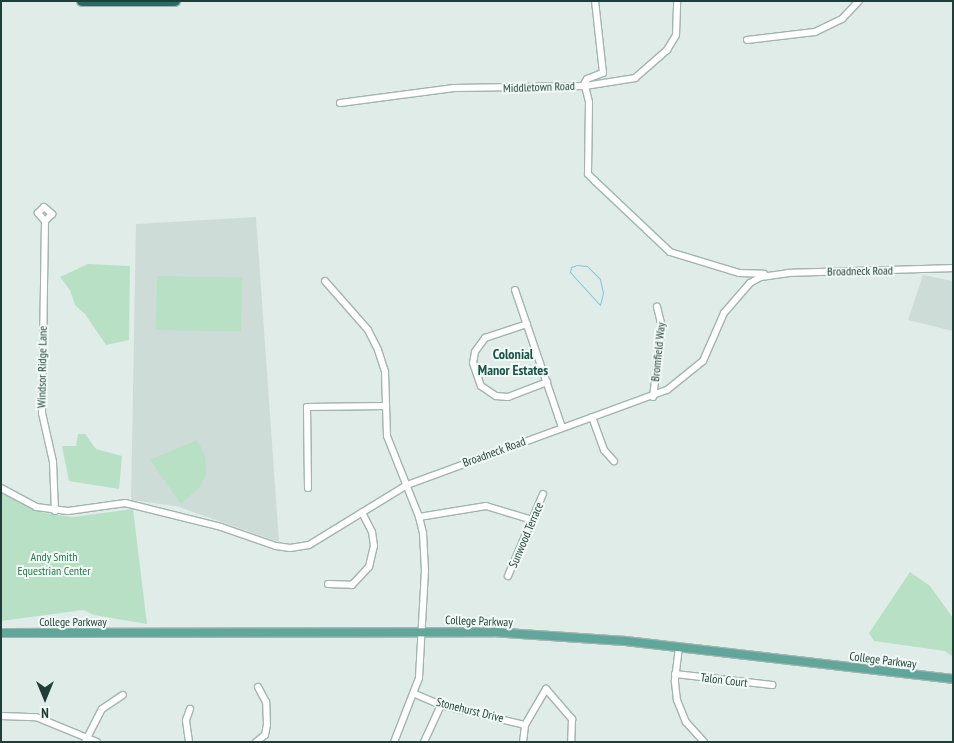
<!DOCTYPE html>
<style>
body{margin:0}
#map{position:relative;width:954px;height:743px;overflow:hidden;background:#e0ece8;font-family:"PT Sans Narrow",sans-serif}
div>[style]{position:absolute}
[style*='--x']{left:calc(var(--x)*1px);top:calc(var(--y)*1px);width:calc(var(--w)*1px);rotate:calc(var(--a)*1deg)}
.built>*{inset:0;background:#cedcd7}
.green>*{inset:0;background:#b7e0c5;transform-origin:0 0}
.stream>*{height:1px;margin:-0.5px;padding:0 0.5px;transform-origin:0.5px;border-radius:0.5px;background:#83c3d7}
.roads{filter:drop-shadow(1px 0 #a2b4b0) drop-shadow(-1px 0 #a2b4b0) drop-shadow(0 1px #a2b4b0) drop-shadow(0 -1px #a2b4b0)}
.minor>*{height:6px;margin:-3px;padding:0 3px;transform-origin:3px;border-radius:3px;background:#fff}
.major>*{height:8px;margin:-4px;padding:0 4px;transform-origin:4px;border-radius:4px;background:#60a69a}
.highway>*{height:10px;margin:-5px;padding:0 5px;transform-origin:5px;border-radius:5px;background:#286d65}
span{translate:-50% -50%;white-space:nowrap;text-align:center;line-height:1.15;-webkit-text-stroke:4px #f1f9f5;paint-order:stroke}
.street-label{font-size:12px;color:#1f3e38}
.park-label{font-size:12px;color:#26794d}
.neighbourhood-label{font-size:14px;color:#195249;font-weight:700}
.frame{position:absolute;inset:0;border:2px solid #1f3e38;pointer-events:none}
.north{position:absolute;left:20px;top:673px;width:50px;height:50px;-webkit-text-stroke:4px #f1f9f5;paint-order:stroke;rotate:180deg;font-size:14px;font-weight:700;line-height:20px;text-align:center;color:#1f3e38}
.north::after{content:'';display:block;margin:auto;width:18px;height:22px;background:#1f3e38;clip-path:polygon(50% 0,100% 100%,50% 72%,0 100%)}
</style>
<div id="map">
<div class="built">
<i style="clip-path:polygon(256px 217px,279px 542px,176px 506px,131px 500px,136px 224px)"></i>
<i style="clip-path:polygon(923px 275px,953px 281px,953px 331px,908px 320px)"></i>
</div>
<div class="green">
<i style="clip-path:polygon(88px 264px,130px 266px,129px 340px,106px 345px,85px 314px,75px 305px,70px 290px,60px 277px)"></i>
<i style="left:157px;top:276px;width:85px;height:54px;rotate:1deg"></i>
<i style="clip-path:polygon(78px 434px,85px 434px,96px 449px,122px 456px,119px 489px,69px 481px,62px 446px,76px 446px)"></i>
<i style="clip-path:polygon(197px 440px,205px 455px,206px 475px,199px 488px,181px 504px,150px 460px)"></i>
<i style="clip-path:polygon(1px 491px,44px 513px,73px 517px,133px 509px,147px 624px,94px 615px,83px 610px,1px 621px)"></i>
<i style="clip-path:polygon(910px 572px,930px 586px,953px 618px,952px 656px,945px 651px,874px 641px,869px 633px)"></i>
</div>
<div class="stream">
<i style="--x:577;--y:265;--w:10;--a:6"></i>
<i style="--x:587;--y:266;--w:18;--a:45"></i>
<i style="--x:600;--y:279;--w:14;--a:78"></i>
<i style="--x:603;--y:293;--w:12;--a:104"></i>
<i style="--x:600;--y:305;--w:45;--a:-132.3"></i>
<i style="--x:570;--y:272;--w:5;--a:-79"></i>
<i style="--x:571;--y:267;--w:6;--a:-18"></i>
</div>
<div class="roads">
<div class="minor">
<i style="--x:747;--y:40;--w:68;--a:-6.7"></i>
<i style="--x:815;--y:32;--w:30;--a:-26"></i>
<i style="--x:842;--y:19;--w:25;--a:-47"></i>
<i style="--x:583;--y:86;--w:8;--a:-60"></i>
<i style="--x:587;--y:79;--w:17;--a:-21"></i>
<i style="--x:603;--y:73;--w:72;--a:-96.3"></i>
<i style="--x:585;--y:86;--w:16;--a:76"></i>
<i style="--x:589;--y:102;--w:72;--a:90.8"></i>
<i style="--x:588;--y:174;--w:10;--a:45"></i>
<i style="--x:595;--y:181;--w:103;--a:43.4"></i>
<i style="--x:670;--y:252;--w:72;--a:16.9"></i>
<i style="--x:739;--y:273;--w:25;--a:2"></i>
<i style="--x:340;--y:103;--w:115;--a:-7.5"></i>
<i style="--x:454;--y:88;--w:131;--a:-0.9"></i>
<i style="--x:585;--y:86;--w:51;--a:-9.1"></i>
<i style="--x:635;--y:78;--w:43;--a:-41.2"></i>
<i style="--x:667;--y:50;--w:17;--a:-59"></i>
<i style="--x:676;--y:35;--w:34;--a:-88"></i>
<i style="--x:45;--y:221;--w:11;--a:-131"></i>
<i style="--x:38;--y:213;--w:8;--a:-45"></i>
<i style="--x:44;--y:207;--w:11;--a:41"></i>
<i style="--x:52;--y:214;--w:10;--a:135"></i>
<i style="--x:45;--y:221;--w:192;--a:90.9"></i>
<i style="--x:42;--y:413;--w:50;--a:77.3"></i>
<i style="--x:53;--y:462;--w:49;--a:87.7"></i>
<i style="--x:325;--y:281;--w:65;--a:48.7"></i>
<i style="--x:368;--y:330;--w:22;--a:63"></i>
<i style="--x:378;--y:350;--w:23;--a:72"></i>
<i style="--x:385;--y:372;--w:64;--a:88.2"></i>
<i style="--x:387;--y:436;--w:87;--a:68.4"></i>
<i style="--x:419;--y:517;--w:16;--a:76"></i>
<i style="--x:423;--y:533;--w:37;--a:87"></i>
<i style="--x:425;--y:570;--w:108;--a:93.2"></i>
<i style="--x:419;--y:678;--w:69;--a:111.3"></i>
<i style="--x:515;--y:290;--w:145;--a:71.1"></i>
<i style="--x:527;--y:324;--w:44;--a:161.6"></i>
<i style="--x:485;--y:338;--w:17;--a:126"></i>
<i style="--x:475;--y:352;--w:11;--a:100"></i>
<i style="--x:473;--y:363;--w:24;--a:71"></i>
<i style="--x:481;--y:386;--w:18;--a:34"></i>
<i style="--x:496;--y:396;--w:12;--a:5"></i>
<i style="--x:508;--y:397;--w:42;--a:-21"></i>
<i style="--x:653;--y:397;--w:71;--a:-82.7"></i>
<i style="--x:662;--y:327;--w:21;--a:-104"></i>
<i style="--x:592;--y:417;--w:35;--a:70"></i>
<i style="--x:604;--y:450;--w:15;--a:48"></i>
<i style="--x:1;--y:488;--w:40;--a:28"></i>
<i style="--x:36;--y:507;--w:32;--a:7"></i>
<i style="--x:68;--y:511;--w:58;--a:-8"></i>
<i style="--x:125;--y:503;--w:99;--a:14"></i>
<i style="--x:221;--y:527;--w:58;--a:19.1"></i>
<i style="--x:276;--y:546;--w:14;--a:8"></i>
<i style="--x:290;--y:548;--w:19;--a:-9"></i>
<i style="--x:309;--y:545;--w:115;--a:-31.5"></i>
<i style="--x:407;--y:485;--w:277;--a:-20.1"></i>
<i style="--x:667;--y:390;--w:46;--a:-38.9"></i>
<i style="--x:703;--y:361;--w:52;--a:-66.4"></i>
<i style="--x:724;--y:313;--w:40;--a:-49"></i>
<i style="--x:750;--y:283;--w:13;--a:-29"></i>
<i style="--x:761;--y:277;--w:27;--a:-8"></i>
<i style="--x:788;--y:273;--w:165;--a:-1.7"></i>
<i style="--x:308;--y:488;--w:81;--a:-90.7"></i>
<i style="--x:307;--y:407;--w:78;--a:-0.7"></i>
<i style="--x:419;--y:517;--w:68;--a:-9.3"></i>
<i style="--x:486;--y:506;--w:48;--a:16.9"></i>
<i style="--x:508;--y:576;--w:89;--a:-66.9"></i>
<i style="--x:328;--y:584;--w:24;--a:2"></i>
<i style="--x:352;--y:585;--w:25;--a:-47"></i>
<i style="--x:369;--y:567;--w:22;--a:-77"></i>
<i style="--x:374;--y:546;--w:14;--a:-98"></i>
<i style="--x:372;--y:532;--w:22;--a:-117"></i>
<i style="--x:679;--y:647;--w:35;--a:97"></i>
<i style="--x:675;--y:682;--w:18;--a:84"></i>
<i style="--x:677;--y:700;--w:24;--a:68"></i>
<i style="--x:686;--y:722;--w:27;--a:48"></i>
<i style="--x:675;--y:674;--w:98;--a:6.5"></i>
<i style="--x:415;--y:694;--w:28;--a:23"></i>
<i style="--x:441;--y:705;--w:86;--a:13.4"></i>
<i style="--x:1;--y:716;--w:35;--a:2"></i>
<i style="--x:36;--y:717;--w:66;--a:22.3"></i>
<i style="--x:85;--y:742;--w:37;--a:-63"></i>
<i style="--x:102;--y:709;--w:25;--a:-34"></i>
<i style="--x:189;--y:742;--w:22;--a:-98"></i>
<i style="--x:186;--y:720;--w:12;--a:-70"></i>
<i style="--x:256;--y:742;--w:11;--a:-38"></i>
<i style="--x:265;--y:735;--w:10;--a:-79"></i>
<i style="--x:267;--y:725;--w:23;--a:-92"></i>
<i style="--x:266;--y:702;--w:17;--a:-118"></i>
<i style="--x:424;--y:742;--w:41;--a:-65.3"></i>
<i style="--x:523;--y:742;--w:17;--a:-83"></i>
<i style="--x:525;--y:725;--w:42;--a:-59.7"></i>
<i style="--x:546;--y:689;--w:40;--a:49"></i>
<i style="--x:572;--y:719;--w:23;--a:92"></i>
</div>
<div class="major">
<i style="--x:1;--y:633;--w:492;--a:-0.1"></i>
<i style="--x:493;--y:632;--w:132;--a:3.9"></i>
<i style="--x:625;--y:641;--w:330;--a:6.6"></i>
</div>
<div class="highway">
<i style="--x:82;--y:1;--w:93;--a:0"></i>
</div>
</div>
<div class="street-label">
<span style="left:539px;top:87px;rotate:-2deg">Middletown Road</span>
<span style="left:860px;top:271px;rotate:-1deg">Broadneck Road</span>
<span style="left:658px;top:352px;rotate:-84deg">Bromfield Way</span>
<span style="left:42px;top:367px;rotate:-89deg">Windsor Ridge Lane</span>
<span style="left:494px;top:452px;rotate:-20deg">Broadneck Road</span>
<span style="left:526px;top:535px;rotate:-67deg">Sunwood Terrace</span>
<span style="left:479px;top:621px;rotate:2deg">College Parkway</span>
<span style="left:73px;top:622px">College Parkway</span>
<span style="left:883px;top:660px;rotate:7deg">College Parkway</span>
<span style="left:724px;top:680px;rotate:7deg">Talon Court</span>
<span style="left:470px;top:710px;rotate:14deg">Stonehurst Drive</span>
</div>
<div class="park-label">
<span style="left:54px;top:564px">Andy Smith<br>Equestrian Center</span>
</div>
<div class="neighbourhood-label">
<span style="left:513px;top:362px">Colonial<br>Manor Estates</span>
</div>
<div class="frame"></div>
<div class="north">N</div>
</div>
